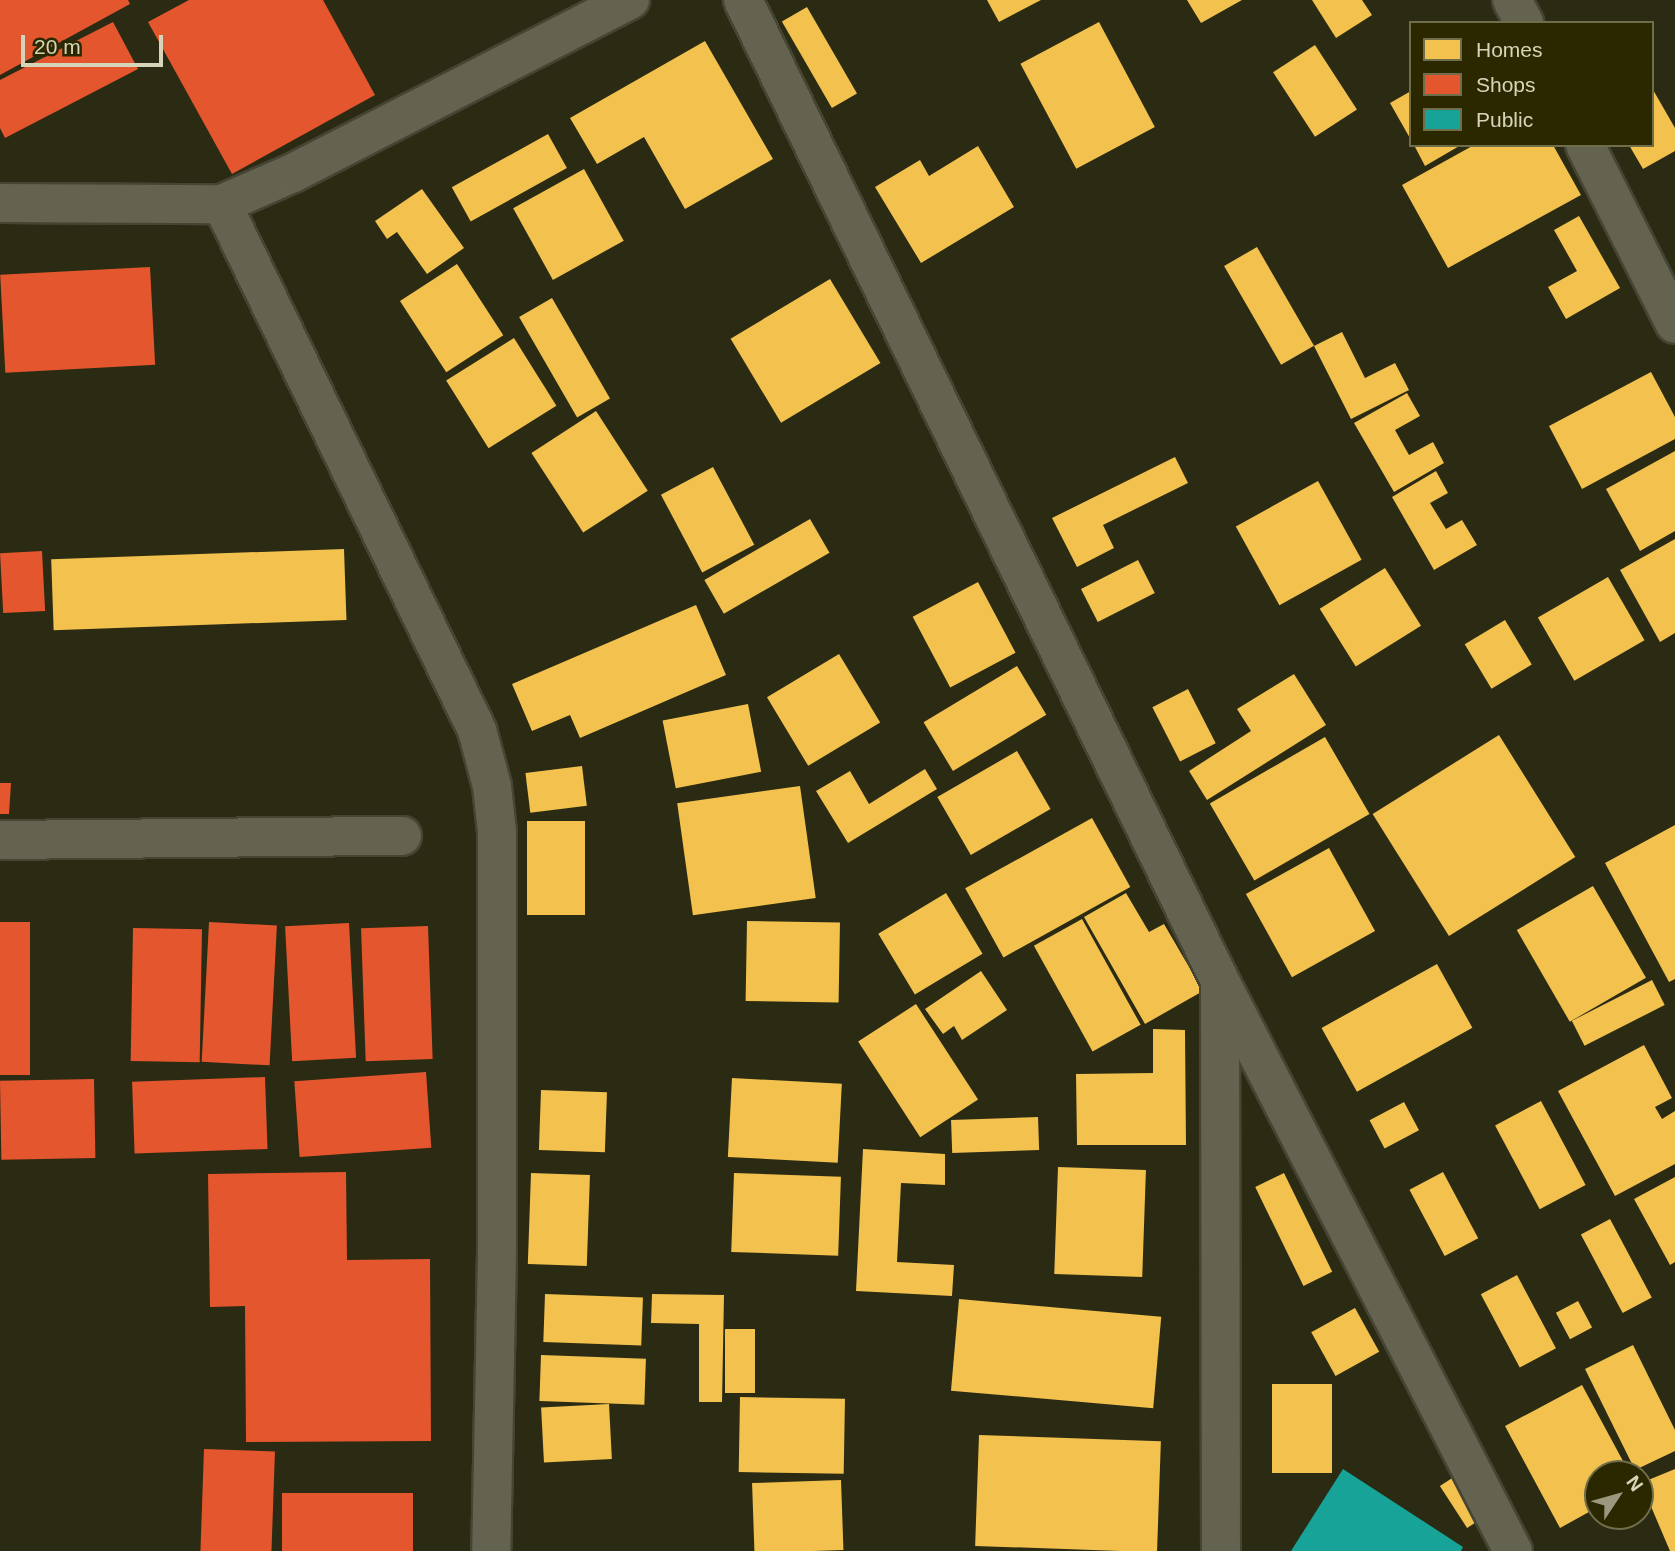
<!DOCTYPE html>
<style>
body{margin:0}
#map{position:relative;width:1675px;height:1551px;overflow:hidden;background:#2b2a13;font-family:Helvetica,sans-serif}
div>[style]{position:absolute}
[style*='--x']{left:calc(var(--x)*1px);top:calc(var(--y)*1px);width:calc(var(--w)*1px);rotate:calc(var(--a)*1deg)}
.homes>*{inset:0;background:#f2c14e;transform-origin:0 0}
.shops>*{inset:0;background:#e4572e;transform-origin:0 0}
.public>*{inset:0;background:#17a398}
.roads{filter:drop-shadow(2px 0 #464534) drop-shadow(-2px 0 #464534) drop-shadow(0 2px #464534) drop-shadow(0 -2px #464534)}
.minor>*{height:38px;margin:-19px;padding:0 19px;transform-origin:19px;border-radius:19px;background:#64634f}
span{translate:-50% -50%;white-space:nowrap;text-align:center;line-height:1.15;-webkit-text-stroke:7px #2b2800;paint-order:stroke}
.legend{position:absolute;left:1409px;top:21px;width:245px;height:126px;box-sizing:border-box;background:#2b2800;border:2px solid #6f6d4a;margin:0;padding:9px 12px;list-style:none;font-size:21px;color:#d6d5ba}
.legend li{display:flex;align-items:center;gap:14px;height:35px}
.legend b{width:35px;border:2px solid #6f6d4a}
.north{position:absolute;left:1584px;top:1460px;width:70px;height:70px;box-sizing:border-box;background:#2b2800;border:2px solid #6f6d4a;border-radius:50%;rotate:54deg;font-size:19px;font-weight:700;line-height:28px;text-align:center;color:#d6d5ba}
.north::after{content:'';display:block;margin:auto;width:24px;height:32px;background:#9a9980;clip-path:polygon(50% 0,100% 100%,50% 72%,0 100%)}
.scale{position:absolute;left:21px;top:35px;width:142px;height:32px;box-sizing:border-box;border:4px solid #d6d5ba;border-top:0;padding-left:9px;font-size:21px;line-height:24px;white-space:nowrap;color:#d6d5ba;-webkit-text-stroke:5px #2b2800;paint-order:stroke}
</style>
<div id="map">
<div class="homes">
<i style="clip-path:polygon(987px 0,1041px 0,999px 22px)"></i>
<i style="clip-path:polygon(1187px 0,1242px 0,1201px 23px)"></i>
<i style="clip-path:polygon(1312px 0,1362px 0,1372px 15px,1336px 38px)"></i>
<i style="left:807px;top:7px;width:100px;height:29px;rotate:60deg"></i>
<i style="left:1099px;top:22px;width:119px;height:89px;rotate:62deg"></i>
<i style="clip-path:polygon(705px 41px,773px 159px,685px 209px,644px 137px,597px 164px,570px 118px)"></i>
<i style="left:1315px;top:45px;width:77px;height:50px;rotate:57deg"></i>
<i style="clip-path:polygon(1652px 88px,1675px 128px,1675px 151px,1643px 169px,1629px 145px,1652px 145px)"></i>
<i style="clip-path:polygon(1411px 91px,1411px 140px,1390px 103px)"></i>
<i style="left:548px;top:134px;width:39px;height:110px;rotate:61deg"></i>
<i style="clip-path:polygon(1414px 145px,1461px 145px,1425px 166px)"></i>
<i style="clip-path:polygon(1474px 145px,1553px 145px,1581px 195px,1448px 268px,1402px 185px)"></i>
<i style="clip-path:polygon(978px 146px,1014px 207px,921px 263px,875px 187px,920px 160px,929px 176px)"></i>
<i style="left:584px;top:169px;width:82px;height:81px;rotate:61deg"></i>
<i style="clip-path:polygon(422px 189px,464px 248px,427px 274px,397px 232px,387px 239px,375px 221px)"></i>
<i style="clip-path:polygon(1579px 216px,1620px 288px,1566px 319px,1548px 287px,1577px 271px,1554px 230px)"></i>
<i style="left:1257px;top:247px;width:114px;height:38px;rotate:60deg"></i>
<i style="left:457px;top:264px;width:85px;height:68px;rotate:57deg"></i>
<i style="left:830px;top:279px;width:98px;height:116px;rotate:59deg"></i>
<i style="left:552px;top:298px;width:116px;height:38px;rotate:60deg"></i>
<i style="clip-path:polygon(1342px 332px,1365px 378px,1395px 363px,1409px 390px,1351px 419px,1314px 346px)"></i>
<i style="left:514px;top:338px;width:80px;height:80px;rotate:58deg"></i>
<i style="clip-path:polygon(1651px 372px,1675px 417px,1675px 439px,1582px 489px,1549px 426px)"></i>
<i style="clip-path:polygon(1407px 393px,1420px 416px,1395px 430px,1409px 455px,1433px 442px,1444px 463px,1394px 492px,1354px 423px)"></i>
<i style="left:596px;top:411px;width:95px;height:77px;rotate:57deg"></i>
<i style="clip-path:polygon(1675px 451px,1675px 531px,1640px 551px,1606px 489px)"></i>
<i style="clip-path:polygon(1175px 457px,1188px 483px,1103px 525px,1114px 548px,1077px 567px,1052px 518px)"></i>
<i style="left:713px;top:467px;width:88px;height:59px;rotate:62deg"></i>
<i style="clip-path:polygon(1436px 471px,1448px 493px,1430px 503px,1446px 529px,1462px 520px,1477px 545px,1434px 570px,1392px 497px)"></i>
<i style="left:1318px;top:481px;width:90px;height:94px;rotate:61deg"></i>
<i style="left:810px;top:519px;width:39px;height:122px;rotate:60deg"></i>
<i style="clip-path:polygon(1675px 539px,1675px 633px,1660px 642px,1620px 570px)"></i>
<i style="left:344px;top:549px;width:71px;height:293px;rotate:88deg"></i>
<i style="left:1138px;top:560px;width:37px;height:64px;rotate:63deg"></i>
<i style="left:1385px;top:568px;width:68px;height:77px;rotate:58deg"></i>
<i style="left:1608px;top:577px;width:73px;height:81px;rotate:60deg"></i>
<i style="left:978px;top:582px;width:80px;height:74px;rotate:62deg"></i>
<i style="clip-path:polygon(696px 605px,726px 675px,580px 738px,570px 715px,532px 731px,512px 684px)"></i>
<i style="left:1505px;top:620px;width:52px;height:47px;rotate:59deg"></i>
<i style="left:839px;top:654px;width:80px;height:84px;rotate:59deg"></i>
<i style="left:1017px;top:666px;width:57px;height:109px;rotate:59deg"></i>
<i style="clip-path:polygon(1294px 674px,1326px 725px,1207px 800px,1189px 771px,1251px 731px,1237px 709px)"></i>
<i style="left:1188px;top:689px;width:61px;height:40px;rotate:63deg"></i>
<i style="left:748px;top:704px;width:69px;height:87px;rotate:79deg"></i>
<i style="left:1499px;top:735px;width:144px;height:149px;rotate:58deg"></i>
<i style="left:1325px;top:737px;width:89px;height:133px;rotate:60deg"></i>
<i style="left:1017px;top:751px;width:67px;height:92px;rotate:60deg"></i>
<i style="left:582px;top:766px;width:40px;height:57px;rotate:83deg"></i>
<i style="clip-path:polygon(925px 769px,937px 789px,848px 843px,816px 791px,850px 771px,869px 804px)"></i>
<i style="left:800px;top:786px;width:113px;height:124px;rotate:82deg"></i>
<i style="left:1092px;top:818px;width:79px;height:145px;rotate:61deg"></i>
<i style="left:527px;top:821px;width:58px;height:94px"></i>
<i style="clip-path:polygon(1675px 825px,1675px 979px,1669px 982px,1605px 863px)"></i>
<i style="left:1329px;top:848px;width:95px;height:95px;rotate:61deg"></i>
<i style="left:1593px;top:886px;width:106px;height:88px;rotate:60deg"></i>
<i style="left:946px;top:893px;width:71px;height:79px;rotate:59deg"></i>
<i style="clip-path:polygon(1126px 893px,1149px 932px,1164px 924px,1203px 991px,1145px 1024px,1084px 917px)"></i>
<i style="left:1082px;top:919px;width:121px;height:55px;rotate:61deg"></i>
<i style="left:747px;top:921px;width:93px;height:80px;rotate:1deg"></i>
<i style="left:1437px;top:964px;width:73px;height:132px;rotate:61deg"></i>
<i style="clip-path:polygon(981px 971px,1007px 1010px,962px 1040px,954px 1026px,943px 1034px,925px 1009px)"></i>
<i style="left:1652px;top:980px;width:28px;height:90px;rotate:63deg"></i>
<i style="left:916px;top:1004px;width:114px;height:69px;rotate:57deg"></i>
<i style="clip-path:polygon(1153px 1029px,1185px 1030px,1186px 1145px,1077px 1145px,1076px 1074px,1153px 1073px)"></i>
<i style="clip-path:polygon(1644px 1045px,1672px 1098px,1655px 1107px,1662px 1119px,1675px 1111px,1675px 1164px,1615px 1196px,1558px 1091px)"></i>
<i style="left:732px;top:1078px;width:110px;height:79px;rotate:3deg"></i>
<i style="left:541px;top:1090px;width:66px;height:60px;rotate:2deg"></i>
<i style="left:1541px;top:1101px;width:95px;height:52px;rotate:62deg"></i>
<i style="left:1404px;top:1102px;width:32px;height:39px;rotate:62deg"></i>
<i style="left:1038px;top:1117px;width:33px;height:87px;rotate:88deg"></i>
<i style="clip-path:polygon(863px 1149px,945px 1154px,945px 1185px,901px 1183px,897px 1262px,954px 1265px,952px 1296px,856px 1291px)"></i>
<i style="left:1058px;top:1167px;width:88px;height:107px;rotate:2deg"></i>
<i style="left:1443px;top:1172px;width:75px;height:38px;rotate:62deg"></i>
<i style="left:531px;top:1173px;width:59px;height:91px;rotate:2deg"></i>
<i style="left:734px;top:1173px;width:107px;height:79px;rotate:2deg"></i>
<i style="left:1284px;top:1173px;width:110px;height:32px;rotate:64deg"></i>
<i style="clip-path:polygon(1675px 1177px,1675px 1262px,1670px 1265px,1634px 1199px)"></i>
<i style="left:1610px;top:1219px;width:89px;height:33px;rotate:62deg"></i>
<i style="left:1517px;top:1275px;width:83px;height:41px;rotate:62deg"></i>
<i style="left:545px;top:1294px;width:98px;height:48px;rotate:2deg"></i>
<i style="clip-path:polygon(652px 1294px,724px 1295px,722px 1402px,699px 1402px,699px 1324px,651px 1323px)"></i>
<i style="left:959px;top:1299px;width:203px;height:92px;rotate:5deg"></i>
<i style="left:1578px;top:1301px;width:30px;height:25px;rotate:62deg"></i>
<i style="left:1355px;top:1308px;width:50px;height:50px;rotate:61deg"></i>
<i style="left:725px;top:1329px;width:30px;height:64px"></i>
<i style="clip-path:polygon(1633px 1345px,1675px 1430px,1675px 1451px,1635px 1470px,1585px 1369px)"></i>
<i style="left:541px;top:1355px;width:105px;height:46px;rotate:2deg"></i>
<i style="left:1272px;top:1384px;width:60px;height:89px"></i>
<i style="clip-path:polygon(1582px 1385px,1630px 1474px,1598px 1474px,1598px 1507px,1560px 1528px,1505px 1426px)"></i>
<i style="left:740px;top:1397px;width:105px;height:75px;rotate:1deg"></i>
<i style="left:609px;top:1404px;width:55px;height:68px;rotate:87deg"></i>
<i style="left:979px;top:1435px;width:182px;height:111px;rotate:2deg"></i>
<i style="clip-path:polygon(1675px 1469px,1675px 1551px,1670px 1551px,1641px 1483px)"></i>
<i style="left:1460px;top:1473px;width:50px;height:24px;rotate:57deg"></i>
<i style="left:841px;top:1480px;width:70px;height:89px;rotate:88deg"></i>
</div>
<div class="shops">
<i style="clip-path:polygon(0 0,128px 0,130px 4px,0 75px)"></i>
<i style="clip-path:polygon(189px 0,323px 0,375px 95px,232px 174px,148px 22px)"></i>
<i style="clip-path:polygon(113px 22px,138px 69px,5px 138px,0 128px,0 80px)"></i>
<i style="left:150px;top:267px;width:98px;height:150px;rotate:87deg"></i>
<i style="left:42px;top:551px;width:60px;height:42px;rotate:87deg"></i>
<i style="clip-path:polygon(0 783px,11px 783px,9px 814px,0 814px)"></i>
<i style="left:0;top:922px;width:30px;height:153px"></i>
<i style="left:209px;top:922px;width:68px;height:140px;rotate:3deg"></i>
<i style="left:349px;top:923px;width:135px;height:64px;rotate:87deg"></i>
<i style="left:428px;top:926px;width:133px;height:67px;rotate:88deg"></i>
<i style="left:133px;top:928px;width:69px;height:133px;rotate:1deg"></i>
<i style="left:426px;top:1072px;width:76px;height:132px;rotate:86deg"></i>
<i style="left:265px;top:1077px;width:72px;height:133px;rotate:88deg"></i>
<i style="left:94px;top:1079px;width:79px;height:94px;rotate:89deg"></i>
<i style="clip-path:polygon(346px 1172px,347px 1260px,430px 1259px,431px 1441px,246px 1442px,245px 1306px,210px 1307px,208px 1174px)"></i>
<i style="left:204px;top:1449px;width:71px;height:102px;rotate:2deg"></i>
<i style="left:282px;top:1493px;width:131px;height:58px"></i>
</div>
<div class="public">
<i style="clip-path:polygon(1343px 1469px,1463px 1547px,1461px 1551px,1291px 1551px)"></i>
</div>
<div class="roads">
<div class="minor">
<i style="--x:743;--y:0;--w:1091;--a:64.07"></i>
<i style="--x:1220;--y:981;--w:641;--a:62.8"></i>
<i style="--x:1512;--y:0;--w:26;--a:62"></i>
<i style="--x:1585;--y:145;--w:200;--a:63.3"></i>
<i style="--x:0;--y:203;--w:222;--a:0.3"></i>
<i style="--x:222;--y:204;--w:77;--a:-23.6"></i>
<i style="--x:293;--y:173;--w:379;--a:-27.2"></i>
<i style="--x:222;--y:204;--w:585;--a:64.14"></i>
<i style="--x:477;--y:730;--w:58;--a:75"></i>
<i style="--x:492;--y:786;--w:46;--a:83.8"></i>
<i style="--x:497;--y:832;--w:420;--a:90"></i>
<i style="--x:497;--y:1252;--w:299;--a:91.1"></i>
<i style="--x:0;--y:840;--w:402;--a:-0.6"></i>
<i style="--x:1220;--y:986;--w:565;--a:89.9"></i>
</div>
</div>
<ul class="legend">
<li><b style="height:19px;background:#f2c14e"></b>Homes</li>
<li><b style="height:19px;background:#e4572e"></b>Shops</li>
<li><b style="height:19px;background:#17a398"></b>Public</li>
</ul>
<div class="north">N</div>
<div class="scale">20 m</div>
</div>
